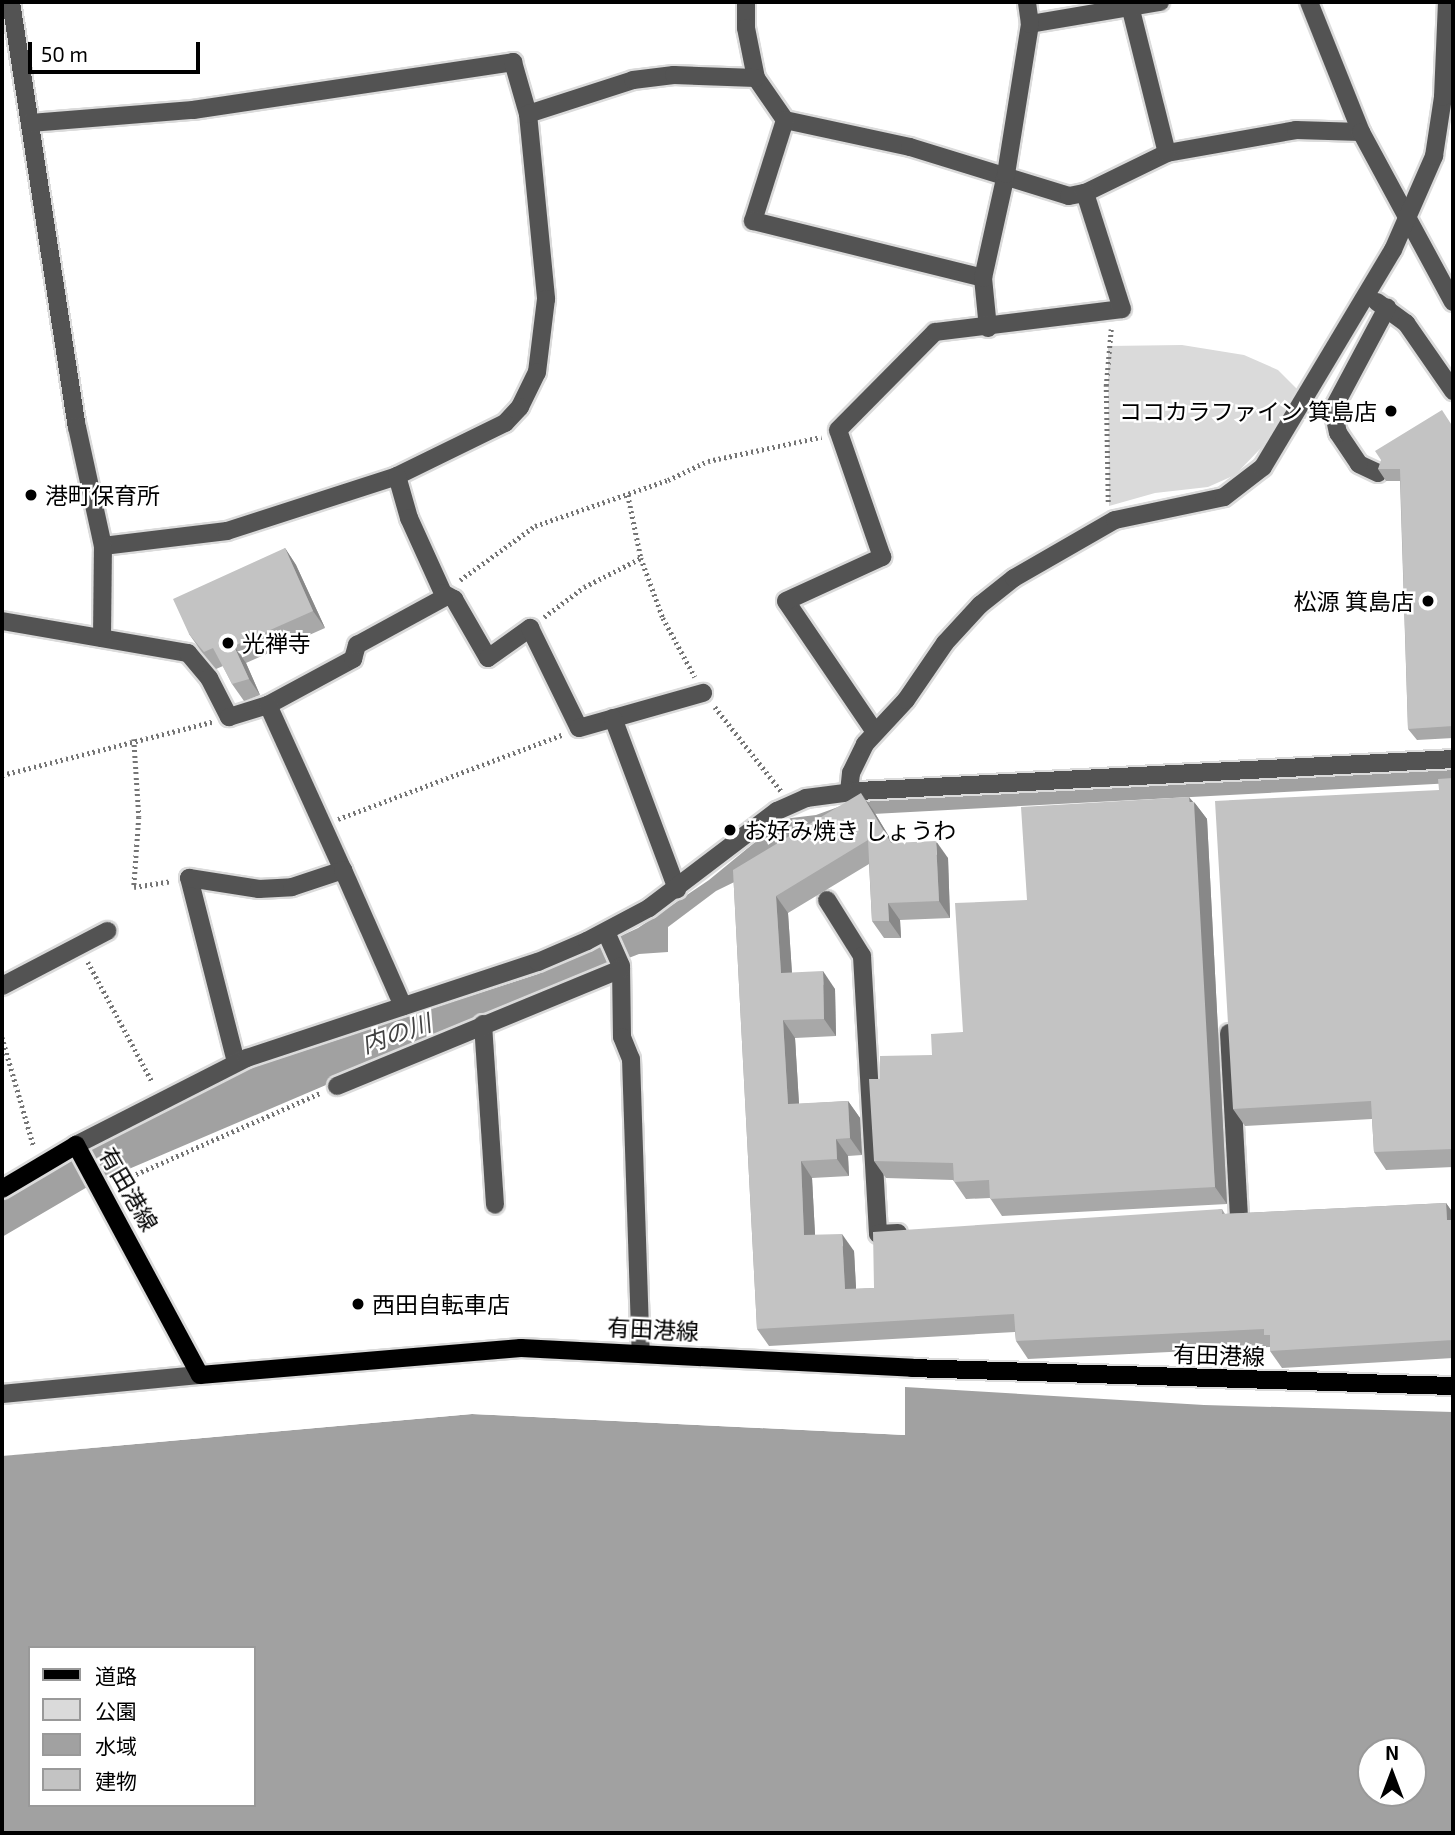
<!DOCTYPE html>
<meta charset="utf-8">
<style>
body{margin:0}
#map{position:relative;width:1455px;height:1835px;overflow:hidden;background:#fff;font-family:"Exo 2","Noto Sans JP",sans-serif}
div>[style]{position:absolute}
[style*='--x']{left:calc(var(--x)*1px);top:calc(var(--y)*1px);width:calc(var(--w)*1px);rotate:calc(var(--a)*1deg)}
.green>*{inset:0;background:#dadada}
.water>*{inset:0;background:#a1a1a1}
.pier>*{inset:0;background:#fff}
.path>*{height:4.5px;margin-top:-2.25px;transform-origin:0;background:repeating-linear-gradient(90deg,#757575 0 2px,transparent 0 5.5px)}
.roads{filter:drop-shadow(2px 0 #dbdbdb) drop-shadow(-2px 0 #dbdbdb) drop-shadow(0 2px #dbdbdb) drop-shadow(0 -2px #dbdbdb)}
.minor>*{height:18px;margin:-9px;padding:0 9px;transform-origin:9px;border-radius:9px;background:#535353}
.major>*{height:18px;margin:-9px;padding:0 9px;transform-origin:9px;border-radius:9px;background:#000}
.wall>*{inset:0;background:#a8a8a8}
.shaded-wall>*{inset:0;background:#888}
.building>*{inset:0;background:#c3c3c3}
.dots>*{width:19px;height:19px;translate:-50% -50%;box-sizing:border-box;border:4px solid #fff;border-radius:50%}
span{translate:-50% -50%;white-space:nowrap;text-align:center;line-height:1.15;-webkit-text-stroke:5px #fff;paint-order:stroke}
.poi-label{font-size:23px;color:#000}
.right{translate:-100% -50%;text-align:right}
.left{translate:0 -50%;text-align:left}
.street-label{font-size:23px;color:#000}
.water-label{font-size:24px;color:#424242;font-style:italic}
.frame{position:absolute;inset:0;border:4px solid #000;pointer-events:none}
.legend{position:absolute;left:28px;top:1646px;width:228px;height:161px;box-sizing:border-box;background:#fff;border:2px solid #999;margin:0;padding:9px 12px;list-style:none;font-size:21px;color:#000}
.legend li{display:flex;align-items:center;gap:14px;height:35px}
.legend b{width:35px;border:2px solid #999}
.north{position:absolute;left:1357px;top:1737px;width:70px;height:70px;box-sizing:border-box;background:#fff;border:2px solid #999;border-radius:50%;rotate:0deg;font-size:19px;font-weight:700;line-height:28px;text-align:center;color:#000}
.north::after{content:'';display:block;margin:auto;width:24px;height:32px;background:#000;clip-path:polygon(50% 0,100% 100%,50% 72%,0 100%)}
.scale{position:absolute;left:28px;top:42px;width:172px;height:32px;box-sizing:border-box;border:4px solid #000;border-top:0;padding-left:9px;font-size:21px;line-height:24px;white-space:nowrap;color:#000;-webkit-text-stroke:5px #fff;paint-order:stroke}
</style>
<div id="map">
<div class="green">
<i style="clip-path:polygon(1182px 345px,1244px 355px,1278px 370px,1299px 391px,1261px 448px,1235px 475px,1208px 487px,1155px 493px,1109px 506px,1108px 346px)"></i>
</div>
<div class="water">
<i style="clip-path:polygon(1453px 765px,1453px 783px,873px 814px,716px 891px,668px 927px,668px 952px,639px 954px,572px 980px,89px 1186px,2px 1237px,2px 1200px,179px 1100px,247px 1068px,538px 974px,638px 928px,709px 880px,783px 819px,816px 815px,863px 798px)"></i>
<i style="clip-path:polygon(evenodd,905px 1387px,1204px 1405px,1453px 1412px,1453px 1833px,2px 1833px,2px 1456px,472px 1414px,905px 1435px,905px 1387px,30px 1648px,254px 1648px,254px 1805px,30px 1805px,30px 1648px,905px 1387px,1371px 1751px,1413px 1751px,1413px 1793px,1371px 1793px,1371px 1751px)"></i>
</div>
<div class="pier">
<i style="clip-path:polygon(902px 1387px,905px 1435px,472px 1414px,2px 1456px,472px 1411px,902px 1431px)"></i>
</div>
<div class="path">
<i style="--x:628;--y:495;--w:64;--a:78.3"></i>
<i style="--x:641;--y:558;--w:64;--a:69.9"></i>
<i style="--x:663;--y:618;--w:67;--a:61.5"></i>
<i style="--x:1108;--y:502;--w:116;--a:-91"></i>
<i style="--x:1106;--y:386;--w:57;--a:-85"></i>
<i style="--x:460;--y:580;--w:92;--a:-35.8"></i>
<i style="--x:535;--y:526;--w:141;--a:-19.1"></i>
<i style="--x:668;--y:480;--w:44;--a:-25.4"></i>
<i style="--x:708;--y:461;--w:116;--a:-12"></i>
<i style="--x:544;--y:617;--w:50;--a:-36.9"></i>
<i style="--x:584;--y:587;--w:64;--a:-27"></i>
<i style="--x:715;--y:707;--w:107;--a:51.8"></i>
<i style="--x:134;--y:739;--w:78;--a:86.3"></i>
<i style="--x:139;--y:817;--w:70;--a:94.1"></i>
<i style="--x:134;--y:887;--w:37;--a:-9"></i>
<i style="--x:2;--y:775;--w:217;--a:-14.2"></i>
<i style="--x:338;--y:819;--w:239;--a:-20.6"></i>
<i style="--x:88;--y:962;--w:137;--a:61.8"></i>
<i style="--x:2;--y:1037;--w:115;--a:73.8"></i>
<i style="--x:116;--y:1183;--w:223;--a:-23.8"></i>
</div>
<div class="roads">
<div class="minor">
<i style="--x:11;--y:2;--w:430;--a:81.2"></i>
<i style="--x:77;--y:427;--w:122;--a:77.7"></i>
<i style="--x:103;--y:546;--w:125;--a:-6.9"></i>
<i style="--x:227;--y:531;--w:179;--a:-17.9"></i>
<i style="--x:746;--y:2;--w:26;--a:90"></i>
<i style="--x:746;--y:28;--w:51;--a:78.7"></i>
<i style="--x:756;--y:78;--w:51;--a:55.4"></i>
<i style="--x:785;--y:120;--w:128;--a:12.2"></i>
<i style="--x:910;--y:147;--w:166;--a:17.1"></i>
<i style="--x:1069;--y:196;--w:16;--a:-11"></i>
<i style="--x:1085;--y:193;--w:91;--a:-26"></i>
<i style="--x:1167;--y:153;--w:131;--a:-10.1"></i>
<i style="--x:1296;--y:130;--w:65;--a:1.8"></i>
<i style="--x:1309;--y:2;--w:140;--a:68.2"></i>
<i style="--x:1361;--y:132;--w:193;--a:61.6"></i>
<i style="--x:1131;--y:10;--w:147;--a:75.9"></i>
<i style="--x:1030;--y:24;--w:132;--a:-9.6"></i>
<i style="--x:528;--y:114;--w:186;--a:84.4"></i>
<i style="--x:546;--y:299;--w:74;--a:97"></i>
<i style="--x:537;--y:372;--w:39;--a:116"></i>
<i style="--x:520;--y:407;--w:22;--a:133"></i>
<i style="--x:505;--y:423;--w:120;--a:153.9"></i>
<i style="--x:397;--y:476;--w:44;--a:74.1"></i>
<i style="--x:409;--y:518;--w:82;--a:65.6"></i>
<i style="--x:443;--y:593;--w:13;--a:29"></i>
<i style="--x:454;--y:599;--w:68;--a:60"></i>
<i style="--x:488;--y:658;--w:52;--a:-35.5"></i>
<i style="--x:530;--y:628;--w:111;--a:63.9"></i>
<i style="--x:579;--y:728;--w:129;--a:-15.8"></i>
<i style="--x:785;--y:120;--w:106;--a:107.6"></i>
<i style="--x:753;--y:221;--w:237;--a:13.9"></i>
<i style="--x:30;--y:123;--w:164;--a:-4.6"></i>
<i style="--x:193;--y:110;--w:324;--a:-8.5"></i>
<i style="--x:513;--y:62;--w:54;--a:73.9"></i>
<i style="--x:528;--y:114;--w:110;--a:-17.9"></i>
<i style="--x:633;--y:80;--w:41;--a:-7"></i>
<i style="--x:674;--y:75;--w:82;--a:2.1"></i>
<i style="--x:1377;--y:302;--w:36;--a:36"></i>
<i style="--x:1406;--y:323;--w:83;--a:55.3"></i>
<i style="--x:988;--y:328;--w:50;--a:-95.7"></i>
<i style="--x:983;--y:278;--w:107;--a:-77.5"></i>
<i style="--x:1006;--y:174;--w:152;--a:-80.9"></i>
<i style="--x:1030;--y:24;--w:22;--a:-98"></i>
<i style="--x:1378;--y:473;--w:21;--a:-155"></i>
<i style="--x:1359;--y:464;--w:37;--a:-124"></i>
<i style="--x:1338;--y:433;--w:25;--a:-102"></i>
<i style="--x:1333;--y:409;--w:115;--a:-61.9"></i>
<i style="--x:2;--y:621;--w:189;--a:9.8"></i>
<i style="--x:188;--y:653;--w:33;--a:50"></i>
<i style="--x:209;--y:678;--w:44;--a:62.9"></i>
<i style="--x:229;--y:717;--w:41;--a:-17.1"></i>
<i style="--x:268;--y:705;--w:97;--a:-28.4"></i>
<i style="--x:353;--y:659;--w:15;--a:-74"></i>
<i style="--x:357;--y:645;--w:100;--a:-28.6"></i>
<i style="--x:102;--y:638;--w:92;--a:-89.4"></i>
<i style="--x:268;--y:705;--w:181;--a:65.6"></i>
<i style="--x:613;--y:718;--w:183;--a:69.5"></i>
<i style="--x:875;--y:732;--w:158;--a:-124.2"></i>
<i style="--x:786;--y:601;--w:106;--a:-24.6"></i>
<i style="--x:882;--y:557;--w:134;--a:-109.1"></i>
<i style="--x:838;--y:430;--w:138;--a:-45.3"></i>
<i style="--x:935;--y:332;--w:188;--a:-7"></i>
<i style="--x:1122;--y:309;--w:122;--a:-107.7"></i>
<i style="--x:849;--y:792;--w:19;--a:-84"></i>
<i style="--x:851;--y:773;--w:32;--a:-64"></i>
<i style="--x:865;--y:744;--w:60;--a:-47"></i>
<i style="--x:906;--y:700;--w:69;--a:-55.6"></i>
<i style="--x:945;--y:643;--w:52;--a:-47.4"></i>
<i style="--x:980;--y:605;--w:43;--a:-38.5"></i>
<i style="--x:1014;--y:578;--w:116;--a:-29.9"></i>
<i style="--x:1115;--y:520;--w:111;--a:-11.9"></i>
<i style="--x:1224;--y:497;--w:49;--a:-37.6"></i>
<i style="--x:1263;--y:467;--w:253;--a:-59.1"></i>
<i style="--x:1393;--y:250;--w:103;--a:-66.4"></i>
<i style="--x:1434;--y:156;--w:60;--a:-81.3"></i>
<i style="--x:1443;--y:97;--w:95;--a:-87.6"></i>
<i style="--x:827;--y:900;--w:66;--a:58"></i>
<i style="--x:862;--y:956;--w:278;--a:86.7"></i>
<i style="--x:878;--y:1234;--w:20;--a:-3"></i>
<i style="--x:606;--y:932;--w:37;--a:66"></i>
<i style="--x:621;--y:966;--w:71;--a:89.2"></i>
<i style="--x:622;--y:1037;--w:24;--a:68"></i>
<i style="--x:631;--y:1059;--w:294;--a:88.1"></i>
<i style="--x:2;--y:986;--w:119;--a:-27.6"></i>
<i style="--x:483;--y:1024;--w:181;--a:86.2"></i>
<i style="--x:1229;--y:1033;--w:182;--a:86.9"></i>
<i style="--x:236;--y:1062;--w:190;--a:-104.3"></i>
<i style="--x:189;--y:878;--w:71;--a:8.9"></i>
<i style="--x:259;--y:889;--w:33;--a:-3"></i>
<i style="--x:292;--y:887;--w:54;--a:-18.4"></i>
<i style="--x:343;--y:870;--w:149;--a:66.2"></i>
<i style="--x:337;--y:1086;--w:307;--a:-22.4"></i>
<i style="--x:76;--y:1145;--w:192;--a:-27"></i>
<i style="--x:247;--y:1058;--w:306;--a:-18.3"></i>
<i style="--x:538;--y:962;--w:53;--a:-23.2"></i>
<i style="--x:587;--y:941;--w:70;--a:-28"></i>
<i style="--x:649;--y:908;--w:161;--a:-37.2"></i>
<i style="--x:777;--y:811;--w:32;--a:-24"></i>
<i style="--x:806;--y:798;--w:53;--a:-7.5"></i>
<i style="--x:859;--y:791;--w:595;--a:-3.08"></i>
<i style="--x:2;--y:1394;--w:199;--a:-5.5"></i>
</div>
<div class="major">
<i style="--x:2;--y:1189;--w:86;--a:-30.7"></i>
<i style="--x:76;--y:1145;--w:261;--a:61.7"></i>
<i style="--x:200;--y:1375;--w:322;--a:-4.8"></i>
<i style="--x:521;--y:1348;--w:392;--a:2.9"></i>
<i style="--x:912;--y:1368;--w:541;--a:1.91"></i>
</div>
</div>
<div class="wall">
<i style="clip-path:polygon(1453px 426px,1453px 738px,1417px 740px,1408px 729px,1400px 481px,1386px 481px,1378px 469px)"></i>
<i style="clip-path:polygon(285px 548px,296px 565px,325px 628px,246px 663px,260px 695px,244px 701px,232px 684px,223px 666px,216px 669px,201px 651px,189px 634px)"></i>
<i style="clip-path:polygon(1453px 778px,1453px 1167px,1386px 1170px,1374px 1152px,1372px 1119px,1245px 1126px,1233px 1109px,1439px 790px)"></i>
<i style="clip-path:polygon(1193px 802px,1194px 802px,1207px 819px,1227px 1204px,1002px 1216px,990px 1198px,966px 1199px,953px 1180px,886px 1178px,874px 1161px,880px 1079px,932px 1055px,963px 1032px)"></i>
<i style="clip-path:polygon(873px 810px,893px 843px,948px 858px,950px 918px,900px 920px,901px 938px,884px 938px,872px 921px,869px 864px,788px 913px,792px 973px,835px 989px,836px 1036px,795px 1038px,799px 1104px,848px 1101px,860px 1118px,862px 1155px,848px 1156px,849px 1176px,812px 1178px,815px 1235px,854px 1251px,856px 1289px,874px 1288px,1222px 1209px,1225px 1214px,1446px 1203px,1453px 1213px,1453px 1358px,1282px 1368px,1270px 1351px,1270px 1347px,1028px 1359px,1016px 1341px,1015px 1332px,769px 1346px,757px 1329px,733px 870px)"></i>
</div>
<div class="shaded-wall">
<i style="clip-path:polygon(285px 548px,296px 565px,325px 628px,313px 611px)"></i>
<i style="clip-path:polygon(234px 646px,246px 663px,260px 695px,249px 679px)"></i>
<i style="clip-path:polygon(861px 793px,873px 810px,903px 860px,891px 843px)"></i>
<i style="clip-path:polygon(1189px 797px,1195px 804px,1194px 802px,1207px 819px,1227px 1204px,1215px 1187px)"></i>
<i style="clip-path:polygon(936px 841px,948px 858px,950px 918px,939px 901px)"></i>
<i style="clip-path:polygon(776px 896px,788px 913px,793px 990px,781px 973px)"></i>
<i style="clip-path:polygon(888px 903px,900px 920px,901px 938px,889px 921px)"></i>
<i style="clip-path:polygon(823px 971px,835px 989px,836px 1036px,824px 1019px)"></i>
<i style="clip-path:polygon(783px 1020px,795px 1038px,800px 1121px,788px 1104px)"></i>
<i style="clip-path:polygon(848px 1101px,860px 1118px,862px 1155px,850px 1138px)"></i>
<i style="clip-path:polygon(836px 1139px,848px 1156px,849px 1176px,837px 1159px)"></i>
<i style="clip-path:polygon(801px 1161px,812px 1178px,816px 1253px,804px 1235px)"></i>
<i style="clip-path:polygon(1446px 1203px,1453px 1213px,1453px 1230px,1447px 1220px)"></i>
<i style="clip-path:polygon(842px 1234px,854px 1251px,857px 1306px,845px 1289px)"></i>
</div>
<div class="building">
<i style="clip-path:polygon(1442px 410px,1453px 427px,1453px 726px,1408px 729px,1400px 469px,1378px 469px,1381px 460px,1375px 451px)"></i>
<i style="clip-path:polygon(285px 548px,313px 611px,234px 646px,249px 679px,232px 684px,213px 648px,204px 652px,189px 634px,173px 599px)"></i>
<i style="clip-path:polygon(1453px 778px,1453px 1149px,1374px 1152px,1371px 1101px,1233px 1109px,1215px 801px,1439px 790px,1438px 779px)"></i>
<i style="clip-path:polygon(861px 793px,891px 843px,936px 841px,939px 901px,888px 903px,889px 921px,872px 921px,868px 840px,776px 896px,781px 973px,823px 971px,824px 1019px,783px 1020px,788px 1104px,848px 1101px,850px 1138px,836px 1139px,837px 1159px,801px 1161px,804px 1235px,842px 1234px,845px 1289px,874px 1288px,873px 1232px,1222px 1209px,1222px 1214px,1446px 1203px,1447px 1220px,1453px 1220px,1453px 1340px,1270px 1351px,1270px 1335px,1264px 1335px,1264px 1329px,1016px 1341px,1014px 1314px,757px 1329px,733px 870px)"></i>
<i style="clip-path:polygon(1189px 797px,1189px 802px,1194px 802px,1215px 1187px,990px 1199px,989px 1180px,954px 1182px,953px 1163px,874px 1161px,869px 1079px,880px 1079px,880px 1056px,932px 1055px,931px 1034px,963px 1032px,955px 903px,1027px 900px,1021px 807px)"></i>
</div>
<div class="dots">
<i style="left:1391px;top:411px;background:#000"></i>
<i style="left:31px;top:495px;background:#000"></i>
<i style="left:1428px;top:601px;background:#000"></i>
<i style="left:228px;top:643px;background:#000"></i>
<i style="left:730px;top:830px;background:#000"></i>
<i style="left:358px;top:1304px;background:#000"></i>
</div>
<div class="poi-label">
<span class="right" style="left:1377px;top:411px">ココカラファイン 箕島店</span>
<span class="left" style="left:45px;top:495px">港町保育所</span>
<span class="right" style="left:1414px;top:601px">松源 箕島店</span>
<span class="left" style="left:242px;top:643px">光禅寺</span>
<span class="left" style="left:744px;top:830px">お好み焼き しょうわ</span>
<span class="left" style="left:372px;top:1304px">西田自転車店</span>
</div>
<div class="street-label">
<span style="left:129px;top:1189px;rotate:60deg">有田港線</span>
<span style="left:653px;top:1329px;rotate:3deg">有田港線</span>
<span style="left:1219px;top:1355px;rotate:2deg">有田港線</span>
</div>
<div class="water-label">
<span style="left:396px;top:1033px;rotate:-19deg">内の川</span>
</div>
<div class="frame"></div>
<ul class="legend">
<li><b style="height:9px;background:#000"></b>道路</li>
<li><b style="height:19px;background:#dadada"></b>公園</li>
<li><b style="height:19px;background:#a1a1a1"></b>水域</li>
<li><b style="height:19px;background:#c3c3c3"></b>建物</li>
</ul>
<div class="north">N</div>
<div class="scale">50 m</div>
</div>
